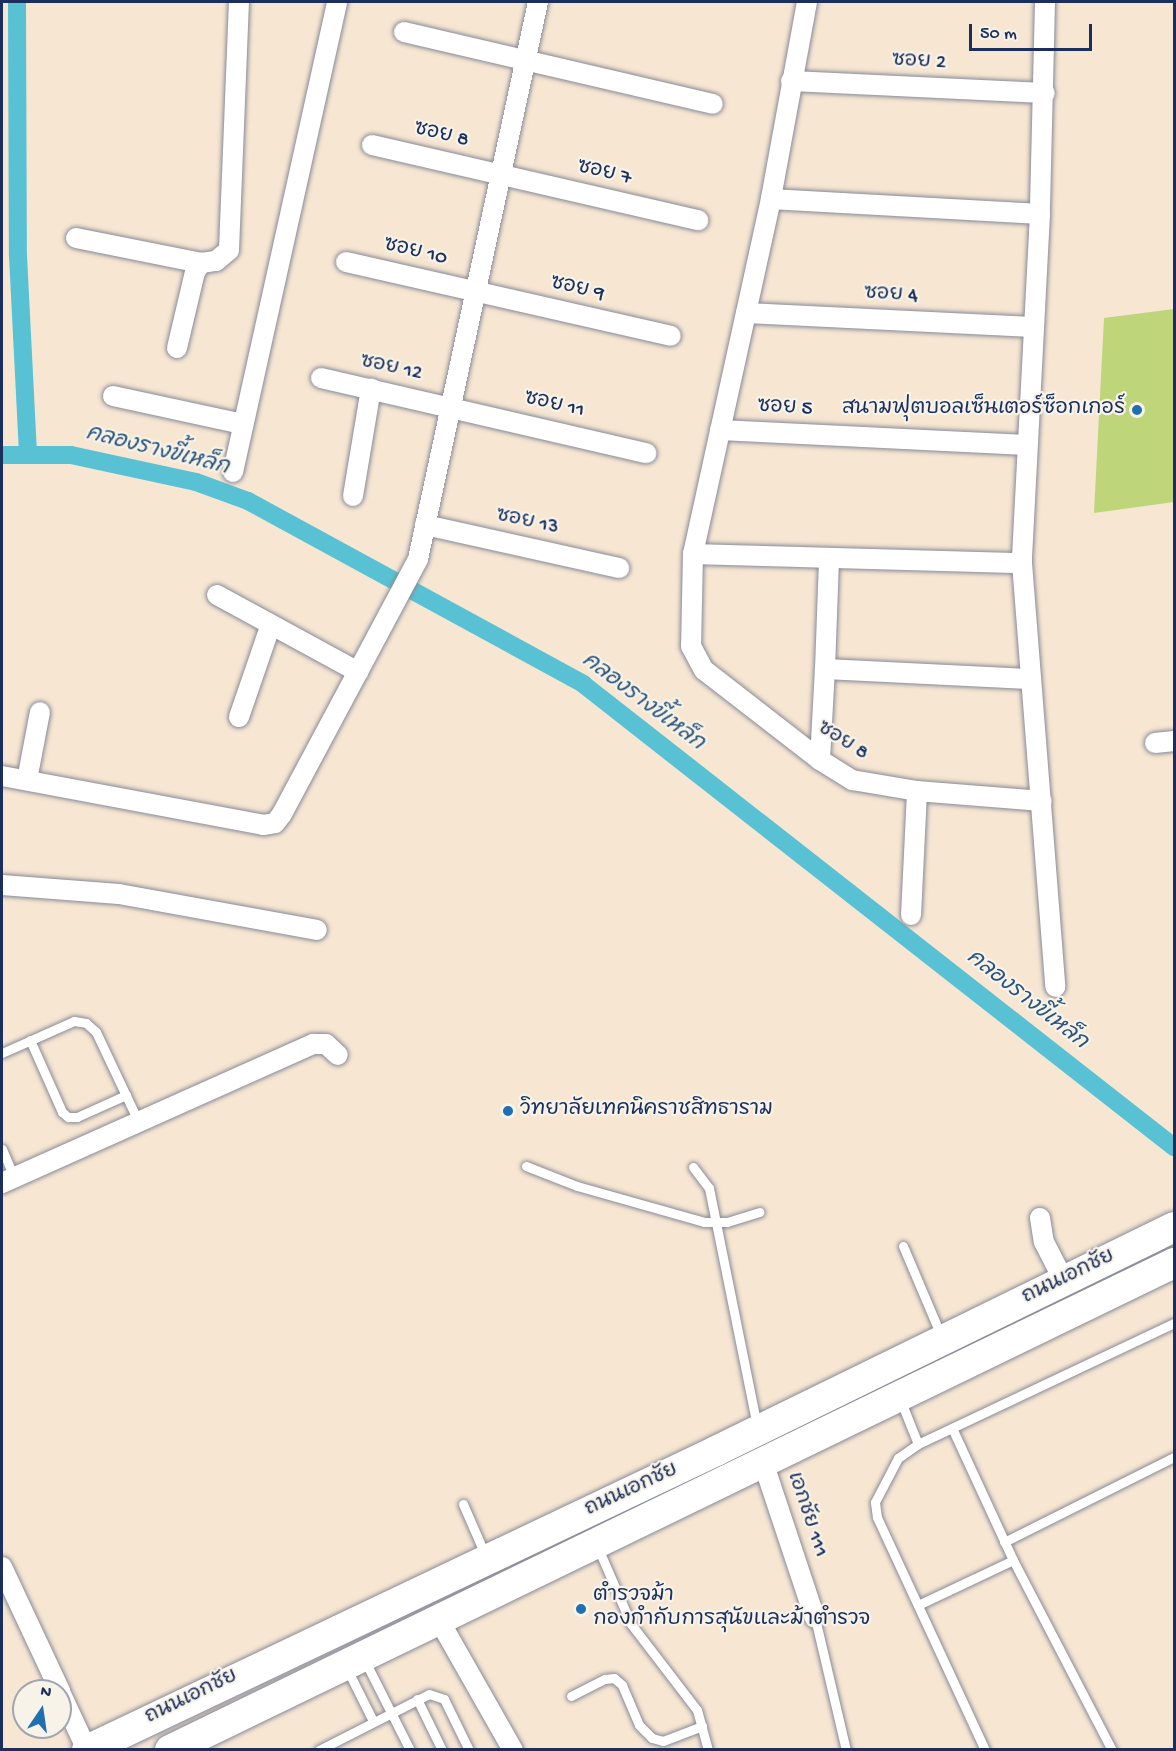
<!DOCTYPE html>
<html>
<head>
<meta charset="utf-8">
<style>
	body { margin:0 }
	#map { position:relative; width:1176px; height:1751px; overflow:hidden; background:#f6e6d2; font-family:"Gochi Hand","Playpen Sans Thai",sans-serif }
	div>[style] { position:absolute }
	.green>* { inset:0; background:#bed57a }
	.canal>* { height:18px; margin:-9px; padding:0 9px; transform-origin:9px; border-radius:9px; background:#58c2d4 }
	.roads { filter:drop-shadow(0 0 2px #888a98) drop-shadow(0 0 2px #888a98) }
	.service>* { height:9px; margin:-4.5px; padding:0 4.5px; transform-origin:4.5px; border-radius:4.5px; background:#fff }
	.minor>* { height:20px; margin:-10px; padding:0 10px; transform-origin:10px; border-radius:10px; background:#fff }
	.primary>* { height:30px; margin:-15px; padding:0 15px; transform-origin:15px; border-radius:15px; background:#fff }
	.dots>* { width:16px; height:16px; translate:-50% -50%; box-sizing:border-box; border:3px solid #f7f3e8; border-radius:50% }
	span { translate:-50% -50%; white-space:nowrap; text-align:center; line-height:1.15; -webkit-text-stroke:4.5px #f7f3e8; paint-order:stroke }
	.street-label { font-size:21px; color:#1b2f5e }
	.poi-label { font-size:21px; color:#1b2f5e }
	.right { translate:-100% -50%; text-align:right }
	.left { translate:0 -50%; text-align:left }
	.water-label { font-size:22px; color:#2a547c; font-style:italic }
	.frame { position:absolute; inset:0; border:3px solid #1b2f5e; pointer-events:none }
	.north { position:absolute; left:12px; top:1679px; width:60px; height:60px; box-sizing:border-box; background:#f7f3e8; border:2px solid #9fa5b1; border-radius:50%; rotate:13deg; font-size:16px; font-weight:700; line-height:24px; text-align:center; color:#1b2f5e }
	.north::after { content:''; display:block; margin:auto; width:21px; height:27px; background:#1f6fb2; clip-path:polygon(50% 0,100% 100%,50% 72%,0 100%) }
	.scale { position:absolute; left:969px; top:24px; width:123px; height:27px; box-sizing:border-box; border:3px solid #1b2f5e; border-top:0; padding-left:8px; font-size:18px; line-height:21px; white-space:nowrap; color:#1b2f5e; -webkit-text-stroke:4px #f7f3e8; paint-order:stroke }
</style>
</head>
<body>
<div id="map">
	<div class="green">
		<div style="clip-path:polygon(1174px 309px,1174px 502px,1094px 513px,1104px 318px)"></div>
	</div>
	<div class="canal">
		<div style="left:17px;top:2px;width:254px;rotate:89.8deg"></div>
		<div style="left:18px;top:256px;width:198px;rotate:87.1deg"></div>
		<div style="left:2px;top:455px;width:69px"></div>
		<div style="left:71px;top:455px;width:128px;rotate:12.2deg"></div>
		<div style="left:196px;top:482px;width:55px;rotate:20.1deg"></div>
		<div style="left:248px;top:501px;width:382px;rotate:28.6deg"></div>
		<div style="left:583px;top:684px;width:751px;rotate:38.08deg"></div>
	</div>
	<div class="roads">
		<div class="service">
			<div style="left:30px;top:1040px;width:79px;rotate:66deg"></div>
			<div style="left:62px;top:1112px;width:8px;rotate:40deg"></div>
			<div style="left:68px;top:1117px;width:9px"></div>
			<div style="left:77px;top:1117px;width:54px;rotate:-24.2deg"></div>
			<div style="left:2px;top:1053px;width:79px;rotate:-24deg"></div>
			<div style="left:74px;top:1021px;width:12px;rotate:9deg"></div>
			<div style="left:86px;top:1023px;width:13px;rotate:42deg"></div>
			<div style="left:96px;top:1032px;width:98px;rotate:64.7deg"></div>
			<div style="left:2px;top:1149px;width:30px;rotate:67deg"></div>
			<div style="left:526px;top:1166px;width:55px;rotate:21.4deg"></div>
			<div style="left:577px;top:1186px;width:132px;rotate:15.8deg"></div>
			<div style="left:704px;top:1222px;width:23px"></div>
			<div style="left:727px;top:1222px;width:34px;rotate:-17deg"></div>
			<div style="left:693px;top:1167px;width:26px;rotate:53deg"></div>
			<div style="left:709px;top:1188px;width:244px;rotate:78.6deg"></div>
			<div style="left:903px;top:1246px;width:100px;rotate:67deg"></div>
			<div style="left:900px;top:1399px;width:48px;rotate:68.2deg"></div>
			<div style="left:952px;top:1428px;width:145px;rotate:65.2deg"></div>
			<div style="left:1013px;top:1560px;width:214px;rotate:62.5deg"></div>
			<div style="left:463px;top:1504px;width:58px;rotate:66.5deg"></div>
			<div style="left:1004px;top:1542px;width:190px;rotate:-26.6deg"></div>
			<div style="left:598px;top:1548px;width:83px;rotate:66.5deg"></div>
			<div style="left:631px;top:1624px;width:108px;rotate:52.5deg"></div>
			<div style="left:697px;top:1710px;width:41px;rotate:74.6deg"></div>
			<div style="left:918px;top:1605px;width:105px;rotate:-25.3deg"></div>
			<div style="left:815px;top:1618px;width:136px;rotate:76.8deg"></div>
			<div style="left:365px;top:1661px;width:100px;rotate:63.2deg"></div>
			<div style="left:347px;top:1669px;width:58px;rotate:63.4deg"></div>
			<div style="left:571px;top:1696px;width:38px;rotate:-27deg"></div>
			<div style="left:605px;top:1679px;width:9px;rotate:-6deg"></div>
			<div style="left:614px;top:1678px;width:11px;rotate:41deg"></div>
			<div style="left:622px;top:1685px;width:43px;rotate:67deg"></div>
			<div style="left:639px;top:1725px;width:18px;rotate:45deg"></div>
			<div style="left:652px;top:1738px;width:11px;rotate:15deg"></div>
			<div style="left:663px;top:1741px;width:42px;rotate:-21deg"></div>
			<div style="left:417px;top:1699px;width:57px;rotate:63.9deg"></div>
			<div style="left:319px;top:1750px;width:123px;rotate:-27deg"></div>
			<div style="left:429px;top:1694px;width:16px;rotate:18deg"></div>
			<div style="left:444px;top:1699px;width:57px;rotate:63.9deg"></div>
			<div style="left:985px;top:1750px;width:257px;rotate:-114.9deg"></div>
			<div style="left:877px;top:1517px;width:15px;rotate:-98deg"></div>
			<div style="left:875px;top:1502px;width:50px;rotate:-62.4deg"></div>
			<div style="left:898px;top:1458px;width:24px;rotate:-35deg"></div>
			<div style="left:918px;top:1444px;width:283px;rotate:-25.3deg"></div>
		</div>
		<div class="minor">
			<div style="left:807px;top:2px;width:200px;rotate:100.4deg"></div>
			<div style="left:771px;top:199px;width:363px;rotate:102.4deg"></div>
			<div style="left:693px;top:554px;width:92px;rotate:91.2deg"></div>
			<div style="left:691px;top:646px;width:27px;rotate:62deg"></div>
			<div style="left:704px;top:670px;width:147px;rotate:37.8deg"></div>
			<div style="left:820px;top:760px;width:38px;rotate:32deg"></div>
			<div style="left:852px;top:780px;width:66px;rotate:9.6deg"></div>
			<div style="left:917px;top:791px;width:125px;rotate:4.6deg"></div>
			<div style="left:1045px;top:2px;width:212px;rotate:91.4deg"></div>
			<div style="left:1040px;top:214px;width:349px;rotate:93deg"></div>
			<div style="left:1022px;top:563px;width:425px;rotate:85.5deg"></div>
			<div style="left:404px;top:32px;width:317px;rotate:13.1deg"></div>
			<div style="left:791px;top:81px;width:254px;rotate:2.7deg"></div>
			<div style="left:372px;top:145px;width:335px;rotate:13deg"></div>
			<div style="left:771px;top:199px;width:269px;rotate:3.2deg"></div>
			<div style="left:76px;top:238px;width:127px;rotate:11.3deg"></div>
			<div style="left:346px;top:262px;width:333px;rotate:12.8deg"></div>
			<div style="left:746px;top:313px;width:287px;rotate:2.8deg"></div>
			<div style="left:177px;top:348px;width:78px;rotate:-76.7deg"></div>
			<div style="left:195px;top:272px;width:11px;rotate:-56deg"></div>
			<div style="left:201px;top:263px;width:15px;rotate:-8deg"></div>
			<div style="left:216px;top:261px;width:17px;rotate:-40deg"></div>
			<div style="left:229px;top:250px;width:248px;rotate:-87.7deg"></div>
			<div style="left:321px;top:378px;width:334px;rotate:13deg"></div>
			<div style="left:113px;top:396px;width:132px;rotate:12.2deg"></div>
			<div style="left:720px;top:430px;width:307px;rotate:2.8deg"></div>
			<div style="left:233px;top:472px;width:481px;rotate:-77.5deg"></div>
			<div style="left:353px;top:496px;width:109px;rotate:-80.5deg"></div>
			<div style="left:425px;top:525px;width:199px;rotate:12.5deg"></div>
			<div style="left:693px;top:554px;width:329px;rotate:1.6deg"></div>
			<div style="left:829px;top:560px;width:109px;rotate:92.1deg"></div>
			<div style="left:825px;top:669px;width:204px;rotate:2.8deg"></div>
			<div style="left:217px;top:595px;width:161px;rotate:28.6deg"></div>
			<div style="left:239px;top:717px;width:98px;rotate:-71deg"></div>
			<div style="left:1155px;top:743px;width:19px;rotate:-6deg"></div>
			<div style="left:820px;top:760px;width:91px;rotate:-86.9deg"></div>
			<div style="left:2px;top:776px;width:266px;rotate:10.6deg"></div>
			<div style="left:263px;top:825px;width:12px;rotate:-9deg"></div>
			<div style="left:275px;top:823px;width:11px;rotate:-52deg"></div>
			<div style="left:282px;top:814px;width:289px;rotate:-61.9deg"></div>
			<div style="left:418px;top:559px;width:570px;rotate:-77.84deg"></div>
			<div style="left:27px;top:780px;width:69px;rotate:-79.2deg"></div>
			<div style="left:2px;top:885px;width:117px;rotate:4.4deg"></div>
			<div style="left:119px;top:894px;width:201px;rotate:10.3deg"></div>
			<div style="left:911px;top:915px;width:124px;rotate:-87.2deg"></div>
			<div style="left:2px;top:1183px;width:341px;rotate:-24.1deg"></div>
			<div style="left:313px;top:1044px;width:13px"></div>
			<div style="left:326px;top:1044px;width:16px;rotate:43deg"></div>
			<div style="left:1040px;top:1218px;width:24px;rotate:81deg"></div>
			<div style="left:1044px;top:1242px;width:44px;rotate:62.9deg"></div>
			<div style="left:763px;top:1462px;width:164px;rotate:71.6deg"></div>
			<div style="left:2px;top:1567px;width:137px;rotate:64.9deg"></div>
			<div style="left:439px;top:1620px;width:150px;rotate:60.4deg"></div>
			<div style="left:60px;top:1692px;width:64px;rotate:65deg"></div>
		</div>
		<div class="primary">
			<div style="left:87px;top:1750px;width:696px;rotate:-25.42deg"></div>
			<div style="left:716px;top:1451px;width:510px;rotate:-26.06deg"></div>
			<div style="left:170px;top:1750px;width:1116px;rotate:-25.88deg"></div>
		</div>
	</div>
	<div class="dots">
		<div style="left:1137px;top:410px;background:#1f6fb2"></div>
		<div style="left:508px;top:1111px;background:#1f6fb2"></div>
		<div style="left:581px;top:1609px;background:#1f6fb2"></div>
	</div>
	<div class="street-label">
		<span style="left:919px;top:63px;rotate:3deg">ซอย 2</span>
		<span style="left:441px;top:136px;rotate:13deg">ซอย 8</span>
		<span style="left:604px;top:174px;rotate:13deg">ซอย 7</span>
		<span style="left:415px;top:253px;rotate:13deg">ซอย 10</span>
		<span style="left:577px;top:290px;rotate:13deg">ซอย 9</span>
		<span style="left:891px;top:296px;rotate:3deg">ซอย 4</span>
		<span style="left:391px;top:369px;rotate:12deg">ซอย 12</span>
		<span style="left:554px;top:406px;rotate:13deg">ซอย 11</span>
		<span style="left:785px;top:409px;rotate:3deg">ซอย 5</span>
		<span style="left:527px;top:523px;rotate:12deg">ซอย 13</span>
		<span style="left:842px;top:742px;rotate:32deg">ซอย 8</span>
		<span style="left:1069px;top:1278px;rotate:-26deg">ถนนเอกชัย</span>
		<span style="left:632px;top:1491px;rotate:-25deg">ถนนเอกชัย</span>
		<span style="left:806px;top:1515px;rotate:71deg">เอกชัย 111</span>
		<span style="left:192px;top:1698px;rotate:-26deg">ถนนเอกชัย</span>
	</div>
	<div class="poi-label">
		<span class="right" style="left:1125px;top:410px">สนามฟุตบอลเซ็นเตอร์ซ็อกเกอร์</span>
		<span class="left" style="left:520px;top:1111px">วิทยาลัยเทคนิคราชสิทธาราม</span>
		<span class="left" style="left:593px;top:1609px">ตำรวจม้า<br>กองกำกับการสุนัขและม้าตำรวจ</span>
	</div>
	<div class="water-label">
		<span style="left:157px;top:452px;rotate:14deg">คลองรางขี้เหล็ก</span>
		<span style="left:642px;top:703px;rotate:37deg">คลองรางขี้เหล็ก</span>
		<span style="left:1026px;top:1001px;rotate:38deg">คลองรางขี้เหล็ก</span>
	</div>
	<div class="frame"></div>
	<div class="north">N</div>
	<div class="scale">50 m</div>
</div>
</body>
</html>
